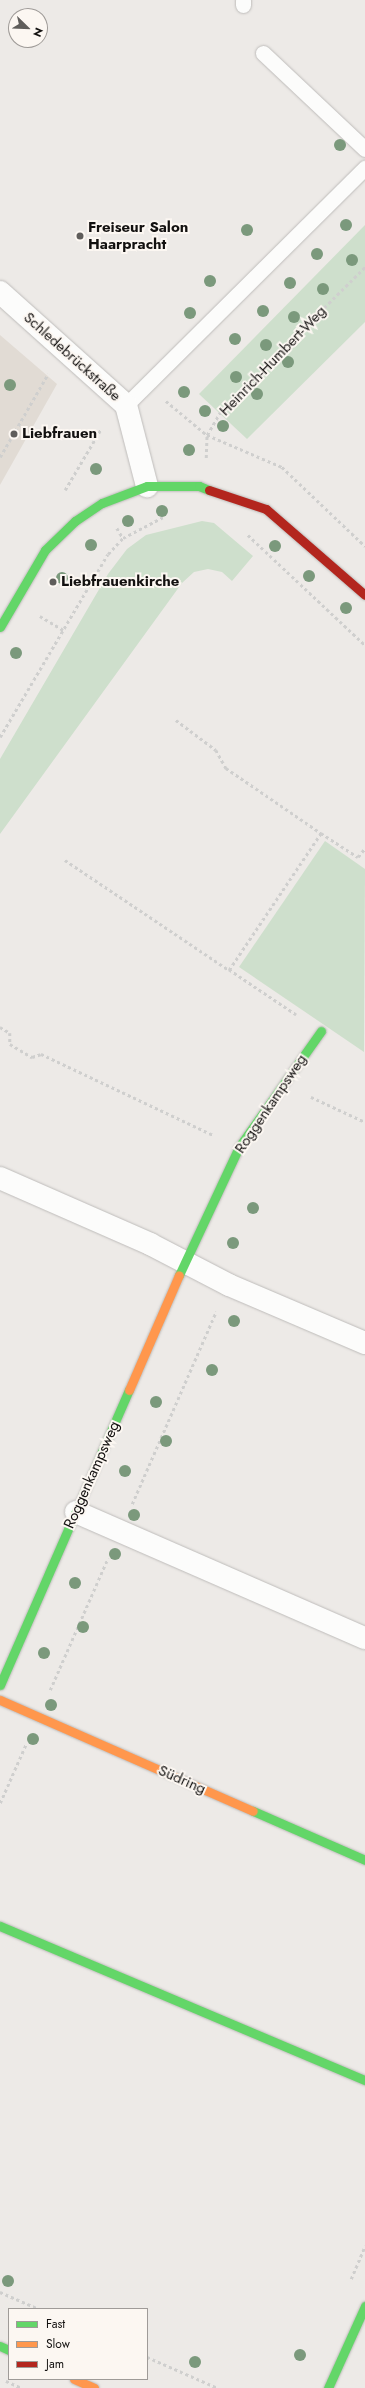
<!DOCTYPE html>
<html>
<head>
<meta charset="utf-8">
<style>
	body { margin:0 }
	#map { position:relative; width:365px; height:2388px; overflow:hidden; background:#edeae7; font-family:Jost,sans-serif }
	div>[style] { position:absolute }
	.built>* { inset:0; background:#e1dbd4 }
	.green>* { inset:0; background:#cedfcc }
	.path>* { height:2.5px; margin-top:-1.25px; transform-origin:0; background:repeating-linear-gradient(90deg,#cfcfce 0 3px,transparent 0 6px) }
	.roads { filter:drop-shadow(0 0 1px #bebcba) drop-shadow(0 0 1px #bebcba) }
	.lane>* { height:15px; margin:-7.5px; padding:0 7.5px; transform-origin:7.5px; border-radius:7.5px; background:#fcfcfb }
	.street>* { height:22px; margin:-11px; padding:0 11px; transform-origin:11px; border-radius:11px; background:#fcfcfb }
	.fast>* { height:9px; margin:-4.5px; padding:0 4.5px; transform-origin:4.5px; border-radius:4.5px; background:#63d668 }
	.slow>* { height:9px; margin:-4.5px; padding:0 4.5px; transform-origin:4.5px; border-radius:4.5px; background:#ff974d }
	.jam>* { height:9px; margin:-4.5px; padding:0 4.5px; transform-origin:4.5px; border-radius:4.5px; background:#b3261e }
	.trees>* { width:12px; height:12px; margin:-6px; border-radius:50%; background:#7b997c }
	.dots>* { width:11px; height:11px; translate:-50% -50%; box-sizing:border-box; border:2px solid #fcf7f2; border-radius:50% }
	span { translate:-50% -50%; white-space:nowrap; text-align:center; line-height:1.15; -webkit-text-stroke:4px #fcf7f2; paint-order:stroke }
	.poi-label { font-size:15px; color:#131110; font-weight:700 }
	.left { translate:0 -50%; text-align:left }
	.street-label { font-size:15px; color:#131110 }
	.legend { position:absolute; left:8px; top:2308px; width:140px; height:72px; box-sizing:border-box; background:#fcf7f2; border:1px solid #9f9b98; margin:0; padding:5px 7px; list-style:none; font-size:12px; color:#131110 }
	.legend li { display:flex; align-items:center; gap:8px; height:20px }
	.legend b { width:20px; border:1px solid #9f9b98 }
	.north { position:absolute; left:8px; top:8px; width:40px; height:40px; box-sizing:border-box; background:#fcf7f2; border:1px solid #9f9b98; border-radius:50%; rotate:113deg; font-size:11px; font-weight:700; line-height:16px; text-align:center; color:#131110 }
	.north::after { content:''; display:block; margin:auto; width:14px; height:18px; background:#5f5d5b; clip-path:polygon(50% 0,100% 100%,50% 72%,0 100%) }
</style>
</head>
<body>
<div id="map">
	<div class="built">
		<div style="clip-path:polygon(0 335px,57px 384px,0 485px)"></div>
	</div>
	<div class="green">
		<div style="clip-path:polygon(365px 225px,365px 322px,247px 439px,199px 394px)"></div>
		<div style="clip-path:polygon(202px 521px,214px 523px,253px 556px,232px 581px,222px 572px,208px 569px,194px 572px,182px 583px,0 834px,0 759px,108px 574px,127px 549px,146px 535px)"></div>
		<div style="clip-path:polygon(325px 841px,365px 869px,364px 1052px,239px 967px)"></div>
	</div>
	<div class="path">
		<div style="left:166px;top:401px;width:53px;rotate:39.7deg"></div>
		<div style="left:207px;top:435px;width:82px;rotate:23.1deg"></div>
		<div style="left:282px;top:467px;width:115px;rotate:43.6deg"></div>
		<div style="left:0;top:457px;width:96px;rotate:-60deg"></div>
		<div style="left:206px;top:458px;width:23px;rotate:-88deg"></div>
		<div style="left:207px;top:435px;width:30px;rotate:-60deg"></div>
		<div style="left:222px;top:409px;width:202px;rotate:-44.8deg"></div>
		<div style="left:65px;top:490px;width:71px;rotate:-59.5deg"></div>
		<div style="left:117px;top:528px;width:12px;rotate:59deg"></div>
		<div style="left:248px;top:535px;width:161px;rotate:43.2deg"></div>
		<div style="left:40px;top:616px;width:27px;rotate:31deg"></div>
		<div style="left:176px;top:720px;width:50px;rotate:36.9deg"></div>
		<div style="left:216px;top:750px;width:21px;rotate:61deg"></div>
		<div style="left:226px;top:768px;width:115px;rotate:34.4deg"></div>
		<div style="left:321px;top:833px;width:44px;rotate:33deg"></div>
		<div style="left:358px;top:857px;width:11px;rotate:-52deg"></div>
		<div style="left:0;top:737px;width:212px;rotate:-59.5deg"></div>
		<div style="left:108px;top:554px;width:22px;rotate:-47deg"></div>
		<div style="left:123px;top:538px;width:45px;rotate:-27.7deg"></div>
		<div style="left:65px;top:860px;width:197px;rotate:33.9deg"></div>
		<div style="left:296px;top:1015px;width:81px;rotate:-146.1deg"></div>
		<div style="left:229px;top:970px;width:165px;rotate:-56.1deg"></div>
		<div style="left:0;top:1027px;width:12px;rotate:31deg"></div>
		<div style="left:10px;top:1033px;width:11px;rotate:90deg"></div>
		<div style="left:10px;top:1044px;width:26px;rotate:31deg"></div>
		<div style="left:32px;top:1057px;width:9px;rotate:-18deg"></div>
		<div style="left:41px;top:1054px;width:190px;rotate:25.2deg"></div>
		<div style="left:311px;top:1097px;width:60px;rotate:24.8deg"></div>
		<div style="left:132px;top:1504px;width:210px;rotate:-66.4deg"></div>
		<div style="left:50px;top:1690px;width:144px;rotate:-66.3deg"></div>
		<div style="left:0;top:1803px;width:64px;rotate:-66.2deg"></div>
		<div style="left:351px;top:2279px;width:36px;rotate:-67deg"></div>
		<div style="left:0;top:2292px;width:43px;rotate:23.6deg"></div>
		<div style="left:147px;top:2357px;width:77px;rotate:23.6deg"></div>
		<div style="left:6px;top:2381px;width:17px;rotate:24deg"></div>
	</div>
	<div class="roads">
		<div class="lane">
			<div style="left:243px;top:5px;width:5px;rotate:-90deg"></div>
			<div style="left:263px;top:53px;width:140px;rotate:43.3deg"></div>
			<div style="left:126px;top:405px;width:337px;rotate:-44.8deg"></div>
		</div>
		<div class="street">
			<div style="left:0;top:292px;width:169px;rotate:41.9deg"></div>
			<div style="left:126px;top:405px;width:84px;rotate:75.5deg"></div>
			<div style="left:0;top:1178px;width:164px;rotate:23.7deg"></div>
			<div style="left:150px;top:1244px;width:89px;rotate:27.4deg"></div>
			<div style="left:229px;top:1285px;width:148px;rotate:23.1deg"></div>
			<div style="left:76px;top:1512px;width:315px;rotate:23.6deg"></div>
		</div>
		<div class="fast">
			<div style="left:0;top:627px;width:89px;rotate:-59.7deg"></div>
			<div style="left:45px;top:550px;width:42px;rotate:-44deg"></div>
			<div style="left:75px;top:521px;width:32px;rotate:-34deg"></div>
			<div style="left:102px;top:503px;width:48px;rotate:-20.7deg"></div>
			<div style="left:147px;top:486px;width:52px"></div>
			<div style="left:199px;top:486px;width:11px;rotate:22deg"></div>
			<div style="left:179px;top:1275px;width:141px;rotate:-64.9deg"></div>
			<div style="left:239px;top:1147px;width:142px;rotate:-54.7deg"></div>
			<div style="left:0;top:1685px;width:322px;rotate:-66.4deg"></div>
			<div style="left:253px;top:1811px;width:122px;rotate:23.6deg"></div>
			<div style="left:0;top:1926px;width:396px;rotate:22.9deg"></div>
			<div style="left:0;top:2346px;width:10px;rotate:24deg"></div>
			<div style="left:328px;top:2388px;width:90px;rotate:-65.7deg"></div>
		</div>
		<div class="slow">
			<div style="left:129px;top:1390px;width:125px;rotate:-66.5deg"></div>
			<div style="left:0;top:1700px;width:276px;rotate:23.7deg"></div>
			<div style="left:74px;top:2379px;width:22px;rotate:24deg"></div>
		</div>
		<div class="jam">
			<div style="left:209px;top:490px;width:60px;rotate:18.4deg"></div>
			<div style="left:266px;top:509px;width:131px;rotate:41deg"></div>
		</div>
	</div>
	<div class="trees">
		<div style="left:340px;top:145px"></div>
		<div style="left:346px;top:225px"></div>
		<div style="left:247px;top:230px"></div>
		<div style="left:317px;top:254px"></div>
		<div style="left:352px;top:260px"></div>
		<div style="left:210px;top:281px"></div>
		<div style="left:290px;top:283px"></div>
		<div style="left:323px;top:289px"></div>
		<div style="left:263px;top:311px"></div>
		<div style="left:190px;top:313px"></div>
		<div style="left:294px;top:317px"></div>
		<div style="left:235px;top:339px"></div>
		<div style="left:266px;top:345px"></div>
		<div style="left:288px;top:362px"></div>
		<div style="left:236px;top:377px"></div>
		<div style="left:10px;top:385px"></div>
		<div style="left:184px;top:392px"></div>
		<div style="left:257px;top:394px"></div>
		<div style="left:205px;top:411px"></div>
		<div style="left:223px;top:426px"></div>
		<div style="left:189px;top:450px"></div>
		<div style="left:96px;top:469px"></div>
		<div style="left:162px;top:511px"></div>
		<div style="left:128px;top:521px"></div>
		<div style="left:91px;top:545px"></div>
		<div style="left:275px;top:546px"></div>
		<div style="left:309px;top:576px"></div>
		<div style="left:62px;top:578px"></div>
		<div style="left:346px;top:608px"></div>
		<div style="left:16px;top:653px"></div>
		<div style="left:253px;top:1208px"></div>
		<div style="left:233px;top:1243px"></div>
		<div style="left:234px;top:1321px"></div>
		<div style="left:212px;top:1370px"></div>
		<div style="left:156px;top:1402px"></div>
		<div style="left:166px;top:1441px"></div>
		<div style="left:125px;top:1471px"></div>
		<div style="left:134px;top:1515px"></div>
		<div style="left:115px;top:1554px"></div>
		<div style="left:75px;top:1583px"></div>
		<div style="left:83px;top:1627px"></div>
		<div style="left:44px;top:1653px"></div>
		<div style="left:51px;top:1705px"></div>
		<div style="left:33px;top:1739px"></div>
		<div style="left:8px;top:2281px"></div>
		<div style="left:300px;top:2355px"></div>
		<div style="left:195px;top:2362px"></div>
	</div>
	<div class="dots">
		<div style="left:80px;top:236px;background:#5f5d5b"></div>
		<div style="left:14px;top:434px;background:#5f5d5b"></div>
		<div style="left:53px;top:582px;background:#5f5d5b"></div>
	</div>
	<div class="poi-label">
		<span class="left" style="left:88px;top:236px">Freiseur Salon<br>Haarpracht</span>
		<span class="left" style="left:22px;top:434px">Liebfrauen</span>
		<span class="left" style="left:61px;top:582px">Liebfrauenkirche</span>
	</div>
	<div class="street-label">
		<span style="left:72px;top:357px;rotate:42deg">Schledebrückstraße</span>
		<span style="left:273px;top:361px;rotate:-46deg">Heinrich-Humbert-Weg</span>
		<span style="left:271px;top:1104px;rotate:-56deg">Roggenkampsweg</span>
		<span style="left:92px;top:1475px;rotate:-66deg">Roggenkampsweg</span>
		<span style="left:182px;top:1780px;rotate:24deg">Südring</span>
	</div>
	<ul class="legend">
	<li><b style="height:5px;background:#63d668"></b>Fast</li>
	<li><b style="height:5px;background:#ff974d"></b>Slow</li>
	<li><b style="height:5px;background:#b3261e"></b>Jam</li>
	</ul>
	<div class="north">N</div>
</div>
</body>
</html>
